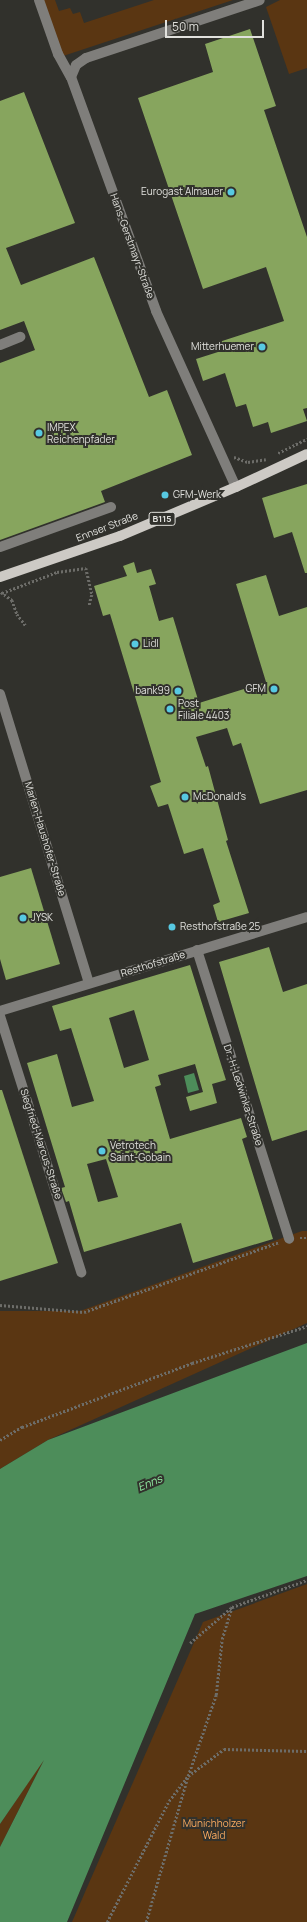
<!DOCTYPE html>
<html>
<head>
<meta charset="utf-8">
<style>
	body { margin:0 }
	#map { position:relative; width:307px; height:1922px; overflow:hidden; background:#31312c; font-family:Manrope,sans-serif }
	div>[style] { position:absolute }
	.green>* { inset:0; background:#5a3612 }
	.water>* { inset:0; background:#4d8d5a }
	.building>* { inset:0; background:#87a55e }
	.path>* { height:2.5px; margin-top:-1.25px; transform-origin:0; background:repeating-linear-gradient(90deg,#6d6d69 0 2px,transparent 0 4px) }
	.minor>* { height:10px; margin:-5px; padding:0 5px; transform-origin:5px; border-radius:5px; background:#7f7e7b }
	.major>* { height:10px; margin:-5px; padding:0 5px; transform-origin:5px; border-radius:5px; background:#cdcac5 }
	.dots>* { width:11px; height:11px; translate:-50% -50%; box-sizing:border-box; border:2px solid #31312c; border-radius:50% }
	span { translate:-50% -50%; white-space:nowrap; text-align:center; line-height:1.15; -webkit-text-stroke:4px #31312c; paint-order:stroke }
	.shield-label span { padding:1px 3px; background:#31312c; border:1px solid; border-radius:3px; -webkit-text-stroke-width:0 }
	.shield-label { font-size:9px; color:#e1e1dd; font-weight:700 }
	.poi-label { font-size:10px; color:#e1e1dd }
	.right { translate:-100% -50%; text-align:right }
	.left { translate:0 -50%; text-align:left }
	.street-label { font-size:10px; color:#e1e1dd }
	.park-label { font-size:10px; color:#fdac60 }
	.water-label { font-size:11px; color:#8fe9a0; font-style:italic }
	.scale { position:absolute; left:165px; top:20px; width:99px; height:18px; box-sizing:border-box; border:2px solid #e1e1dd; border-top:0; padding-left:5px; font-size:12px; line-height:14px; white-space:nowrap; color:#e1e1dd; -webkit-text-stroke:3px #31312c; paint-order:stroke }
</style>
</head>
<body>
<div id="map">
	<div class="green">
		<div style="clip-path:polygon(41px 0,55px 0,59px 11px,70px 8px,73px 14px,80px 12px,84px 23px,154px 0,233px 0,63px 56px)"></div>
		<div style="clip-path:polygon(280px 0,307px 0,307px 68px,289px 74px,266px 7px)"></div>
		<div style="clip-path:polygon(302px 1231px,307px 1231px,307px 1323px,48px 1440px,0 1469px,0 1311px,80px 1311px)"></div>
		<div style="clip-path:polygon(307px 1584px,307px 1922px,72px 1922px,203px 1622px)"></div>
		<div style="clip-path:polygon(46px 1756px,0 1847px,0 1824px)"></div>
	</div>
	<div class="water">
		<div style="clip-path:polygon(194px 1073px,199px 1090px,188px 1093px,184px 1076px)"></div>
		<div style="clip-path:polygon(307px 1343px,307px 1576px,195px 1614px,67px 1922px,0 1922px,0 1847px,44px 1760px,0 1824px,0 1469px,48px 1440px)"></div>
	</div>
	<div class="building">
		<div style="clip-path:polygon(250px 29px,276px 106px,264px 110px,307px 237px,307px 408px,303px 409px,307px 421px,271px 433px,268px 422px,253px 427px,246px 404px,236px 407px,225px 373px,203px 381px,196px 359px,218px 352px,216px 343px,284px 321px,266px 267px,203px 289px,138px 98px,213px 72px,205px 44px)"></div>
		<div style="clip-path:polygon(24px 92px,75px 223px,6px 248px,21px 285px,94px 257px,149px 397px,167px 390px,192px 455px,101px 491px,105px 502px,0 540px,0 363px,35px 350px,24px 321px,0 330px,0 101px)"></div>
		<div style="clip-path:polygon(307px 484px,307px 573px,305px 573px,292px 532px,274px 538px,262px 498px)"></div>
		<div style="clip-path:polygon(134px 562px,137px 573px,151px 569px,156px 584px,149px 586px,159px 621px,173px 617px,199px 703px,266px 682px,236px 584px,266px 575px,279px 616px,307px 607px,307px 790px,260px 804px,241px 743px,233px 746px,227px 728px,196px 737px,206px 767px,208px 766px,228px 840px,226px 841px,249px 913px,218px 922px,213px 905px,220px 902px,203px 848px,184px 854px,168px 804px,158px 807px,150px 786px,161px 782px,110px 614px,103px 616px,94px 586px,127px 576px,123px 566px)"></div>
		<div style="clip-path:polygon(31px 868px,60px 964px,6px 980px,0 959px,0 877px)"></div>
		<div style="clip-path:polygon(269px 947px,283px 992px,307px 984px,307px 1130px,272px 1141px,219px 962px)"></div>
		<div style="clip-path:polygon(evenodd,190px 965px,226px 1080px,212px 1084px,217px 1103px,190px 1111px,186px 1097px,203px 1092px,195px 1064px,158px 1075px,161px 1085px,155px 1087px,170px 1139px,241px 1118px,247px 1137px,242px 1139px,273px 1239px,193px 1263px,181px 1223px,84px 1252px,69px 1201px,66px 1202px,61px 1188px,65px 1187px,27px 1063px,57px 1054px,72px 1107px,94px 1101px,71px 1028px,60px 1031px,52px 1006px,190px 965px,134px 1010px,149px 1060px,124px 1068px,109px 1018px,134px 1010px,190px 965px,106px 1159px,118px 1197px,98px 1202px,87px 1164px,106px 1159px)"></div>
		<div style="clip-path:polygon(0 1090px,2px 1090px,58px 1263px,0 1281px)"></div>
	</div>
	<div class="path">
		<div style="left:278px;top:453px;width:32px;rotate:-26deg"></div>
		<div style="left:234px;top:457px;width:15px;rotate:20deg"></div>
		<div style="left:248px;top:462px;width:18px;rotate:-9deg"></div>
		<div style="left:1px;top:592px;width:14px;rotate:36deg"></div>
		<div style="left:12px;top:600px;width:15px;rotate:70deg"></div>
		<div style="left:17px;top:614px;width:15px;rotate:53deg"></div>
		<div style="left:2px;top:593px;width:59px;rotate:-20.9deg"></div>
		<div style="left:57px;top:572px;width:29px;rotate:-8deg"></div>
		<div style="left:86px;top:568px;width:28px;rotate:77deg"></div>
		<div style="left:92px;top:595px;width:11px;rotate:105deg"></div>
		<div style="left:300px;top:1238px;width:7px"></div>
		<div style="left:0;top:1305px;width:84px;rotate:4.8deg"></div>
		<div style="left:84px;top:1312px;width:207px;rotate:-19.7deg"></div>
		<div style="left:0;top:1440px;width:26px;rotate:-31deg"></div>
		<div style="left:22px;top:1427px;width:182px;rotate:-20.6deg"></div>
		<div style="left:192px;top:1363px;width:121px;rotate:-17.8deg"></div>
		<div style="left:190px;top:1643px;width:55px;rotate:-40.6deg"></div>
		<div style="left:232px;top:1607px;width:80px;rotate:-19.8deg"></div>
		<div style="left:107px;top:1922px;width:136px;rotate:-62.9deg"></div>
		<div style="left:169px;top:1801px;width:31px;rotate:-53deg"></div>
		<div style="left:188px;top:1776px;width:45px;rotate:-36.9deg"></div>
		<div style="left:224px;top:1749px;width:83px;rotate:1.4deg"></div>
		<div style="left:146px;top:1922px;width:152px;rotate:-74deg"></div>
		<div style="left:188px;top:1776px;width:86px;rotate:-70.9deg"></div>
		<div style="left:216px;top:1695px;width:56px;rotate:-83.9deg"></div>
		<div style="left:222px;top:1639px;width:34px;rotate:-73deg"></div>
	</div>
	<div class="minor">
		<div style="left:39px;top:0;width:57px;rotate:70.6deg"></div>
		<div style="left:58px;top:54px;width:26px;rotate:61deg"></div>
		<div style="left:71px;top:77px;width:249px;rotate:70deg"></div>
		<div style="left:156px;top:311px;width:193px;rotate:65.6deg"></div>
		<div style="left:71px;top:77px;width:13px;rotate:-67deg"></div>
		<div style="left:76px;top:65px;width:12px;rotate:-35deg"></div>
		<div style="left:86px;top:58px;width:183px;rotate:-18.4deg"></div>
		<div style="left:0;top:345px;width:22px;rotate:-22deg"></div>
		<div style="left:0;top:547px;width:118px;rotate:-19.8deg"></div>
		<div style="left:0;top:694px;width:302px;rotate:72.9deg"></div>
		<div style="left:197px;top:950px;width:303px;rotate:72.3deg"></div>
		<div style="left:0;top:1011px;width:321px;rotate:-17deg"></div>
		<div style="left:0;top:1016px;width:269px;rotate:72.4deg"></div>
	</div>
	<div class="major">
		<div style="left:0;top:577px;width:127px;rotate:-18.9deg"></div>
		<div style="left:120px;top:536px;width:126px;rotate:-22.9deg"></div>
		<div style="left:236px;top:487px;width:78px;rotate:-24.9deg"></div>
	</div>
	<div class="dots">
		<div style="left:231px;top:192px;background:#57c9e2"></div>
		<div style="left:262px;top:347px;background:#57c9e2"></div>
		<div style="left:39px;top:433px;background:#57c9e2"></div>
		<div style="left:165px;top:495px;background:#57c9e2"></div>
		<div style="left:135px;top:644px;background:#57c9e2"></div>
		<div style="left:274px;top:689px;background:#57c9e2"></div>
		<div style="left:178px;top:691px;background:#57c9e2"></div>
		<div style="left:170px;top:709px;background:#57c9e2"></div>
		<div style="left:185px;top:797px;background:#57c9e2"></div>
		<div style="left:23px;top:918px;background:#57c9e2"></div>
		<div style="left:172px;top:927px;background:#57c9e2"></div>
		<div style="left:102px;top:1151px;background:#57c9e2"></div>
	</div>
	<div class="shield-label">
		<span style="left:162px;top:519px">B115</span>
	</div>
	<div class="poi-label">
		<span class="right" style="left:223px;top:192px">Eurogast Almauer</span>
		<span class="right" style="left:254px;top:347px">Mitterhuemer</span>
		<span class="left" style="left:47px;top:433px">IMPEX<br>Reichenpfader</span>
		<span class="left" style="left:173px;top:495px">GFM-Werk</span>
		<span class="left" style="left:143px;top:644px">Lidl</span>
		<span class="right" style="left:266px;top:689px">GFM</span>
		<span class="right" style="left:170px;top:691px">bank99</span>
		<span class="left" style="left:178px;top:709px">Post<br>Filiale 4403</span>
		<span class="left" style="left:193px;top:797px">McDonald's</span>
		<span class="left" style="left:31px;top:918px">JYSK</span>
		<span class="left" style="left:180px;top:927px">Resthofstraße 25</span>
		<span class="left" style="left:110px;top:1151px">Vetrotech<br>Saint-Gobain</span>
	</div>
	<div class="street-label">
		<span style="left:132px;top:246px;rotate:70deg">Hans-Gerstmayr-Straße</span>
		<span style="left:107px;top:527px;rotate:-21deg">Ennser Straße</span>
		<span style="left:45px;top:839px;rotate:73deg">Marlen-Haushofer-Straße</span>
		<span style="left:153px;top:964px;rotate:-17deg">Resthofstraße</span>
		<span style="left:243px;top:1095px;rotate:72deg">Dr.-H-Ledwinka-Straße</span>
		<span style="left:41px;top:1144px;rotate:72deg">Siegfried-Marcus-Straße</span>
	</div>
	<div class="park-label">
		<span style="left:214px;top:1829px">Münichholzer<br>Wald</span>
	</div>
	<div class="water-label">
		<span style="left:150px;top:1483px;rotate:-23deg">Enns</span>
	</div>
	<div class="scale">50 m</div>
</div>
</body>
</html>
